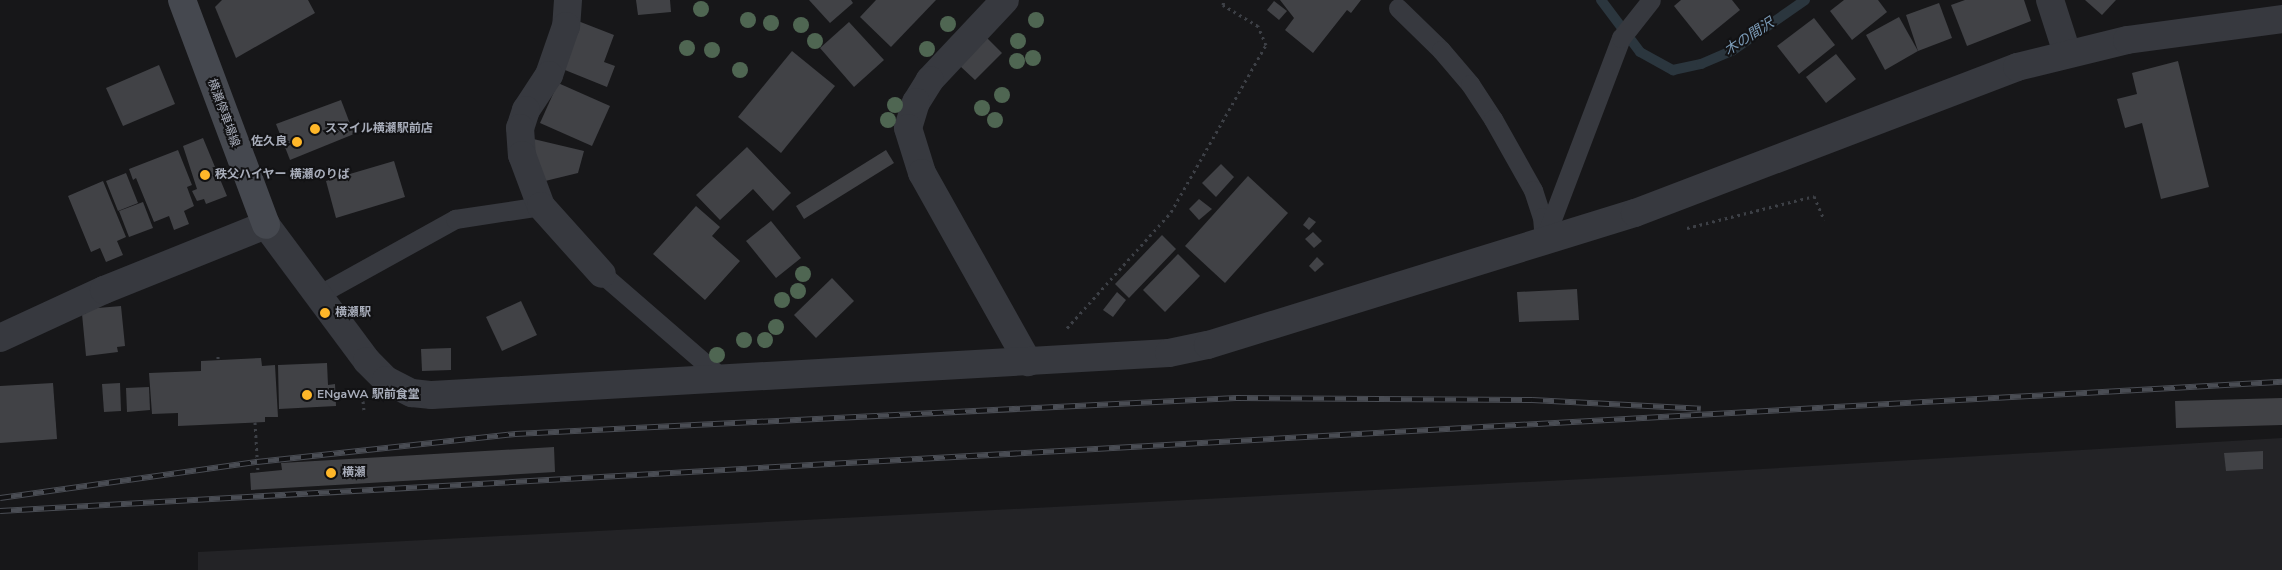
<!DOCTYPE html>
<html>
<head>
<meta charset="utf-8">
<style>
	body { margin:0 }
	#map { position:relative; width:2282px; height:570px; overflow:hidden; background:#171719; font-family:"Nunito Sans","Noto Sans JP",sans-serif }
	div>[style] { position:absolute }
	.built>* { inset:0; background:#232326 }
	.stream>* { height:10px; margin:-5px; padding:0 5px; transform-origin:5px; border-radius:5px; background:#2b363e }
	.building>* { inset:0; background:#414246 }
	.path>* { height:3px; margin-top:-1.5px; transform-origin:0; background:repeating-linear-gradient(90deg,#3d4046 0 2.5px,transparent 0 6.5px) }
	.service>* { height:19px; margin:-9.5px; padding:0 9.5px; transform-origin:9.5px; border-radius:9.5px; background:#37393f }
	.minor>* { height:28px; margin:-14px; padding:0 14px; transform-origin:14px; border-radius:14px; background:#37393f }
	.tertiary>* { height:28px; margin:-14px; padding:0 14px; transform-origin:14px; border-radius:14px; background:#37393f }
	.secondary>* { height:28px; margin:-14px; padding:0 14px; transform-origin:14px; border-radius:14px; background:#45484f }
	.rail>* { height:5.5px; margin-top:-2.75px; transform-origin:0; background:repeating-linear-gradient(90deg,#121214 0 11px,#4a4d54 0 22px); box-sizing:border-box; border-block:1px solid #4a4d54 }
	.trees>* { width:16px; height:16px; margin:-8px; border-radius:50%; background:#4f6652 }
	.dots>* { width:14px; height:14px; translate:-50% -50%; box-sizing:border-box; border:2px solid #121214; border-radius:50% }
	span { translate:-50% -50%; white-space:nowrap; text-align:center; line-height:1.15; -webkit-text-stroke:4px #121214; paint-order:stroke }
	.street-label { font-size:12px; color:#a8adba }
	.poi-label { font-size:12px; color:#a8adba; font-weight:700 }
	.left { translate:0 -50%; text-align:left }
	.right { translate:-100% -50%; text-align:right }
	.water-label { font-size:14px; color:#7c9cb8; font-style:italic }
</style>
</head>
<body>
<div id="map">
	<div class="built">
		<div style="clip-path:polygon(2282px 438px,2282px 570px,198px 570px,198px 552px,1661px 475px)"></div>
	</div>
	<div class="stream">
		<div style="left:1601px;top:0;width:65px;rotate:53.1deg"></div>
		<div style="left:1640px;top:52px;width:38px;rotate:29deg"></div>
		<div style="left:1673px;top:70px;width:29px;rotate:-12deg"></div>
		<div style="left:1701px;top:64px;width:34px;rotate:-23deg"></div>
		<div style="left:1732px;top:51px;width:89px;rotate:-34.9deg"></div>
	</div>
	<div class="building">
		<div style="clip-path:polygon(222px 0,308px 0,315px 13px,236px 58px,215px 7px)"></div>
		<div style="clip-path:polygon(636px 0,670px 0,671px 12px,638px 15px)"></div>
		<div style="clip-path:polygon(809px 0,851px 0,853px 3px,830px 23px)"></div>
		<div style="clip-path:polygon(876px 0,936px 0,891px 47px,860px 17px)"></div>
		<div style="clip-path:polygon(1280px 0,1361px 0,1351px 13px,1347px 10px,1313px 53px,1285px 30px,1294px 18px)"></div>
		<div style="clip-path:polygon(1681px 0,1732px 0,1740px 10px,1702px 41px,1674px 6px)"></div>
		<div style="clip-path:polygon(1844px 0,1878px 0,1887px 12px,1852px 40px,1830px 11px)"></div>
		<div style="clip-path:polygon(1965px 0,2024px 0,2031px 21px,1967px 46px,1951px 5px)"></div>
		<div style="clip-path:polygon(2085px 0,2116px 0,2102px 15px)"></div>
		<div style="clip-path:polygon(1274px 1px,1287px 11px,1279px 20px,1267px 10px)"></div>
		<div style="clip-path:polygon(1939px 3px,1952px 38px,1918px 51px,1906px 15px)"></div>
		<div style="clip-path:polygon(1899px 17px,1918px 51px,1885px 70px,1866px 35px)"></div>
		<div style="clip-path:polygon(1814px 18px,1835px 45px,1799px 74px,1777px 46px)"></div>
		<div style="clip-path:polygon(578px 21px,614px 35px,604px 62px,615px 66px,607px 87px,560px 68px)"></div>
		<div style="clip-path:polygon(849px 22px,884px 60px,854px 87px,820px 48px)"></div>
		<div style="clip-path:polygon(987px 38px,1002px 53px,975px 80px,960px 66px)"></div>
		<div style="clip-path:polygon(792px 51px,835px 86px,781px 153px,738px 117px)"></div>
		<div style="clip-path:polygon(1836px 54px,1856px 79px,1826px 103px,1806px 77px)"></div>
		<div style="clip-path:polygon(2178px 61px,2209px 187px,2161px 199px,2142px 123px,2125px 128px,2117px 99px,2137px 94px,2132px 73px)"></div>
		<div style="clip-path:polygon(159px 65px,175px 104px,123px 126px,106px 88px)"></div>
		<div style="clip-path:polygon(558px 83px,610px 106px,592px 146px,540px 123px)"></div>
		<div style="clip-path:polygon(341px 100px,354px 134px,290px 160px,276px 124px)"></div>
		<div style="clip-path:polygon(525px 137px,584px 151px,578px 173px,537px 183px)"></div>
		<div style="clip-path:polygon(203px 138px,227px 196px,206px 204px,204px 199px,197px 201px,192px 191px,197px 189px,183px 146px)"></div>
		<div style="clip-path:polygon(747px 147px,791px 193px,773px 211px,753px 189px,720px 220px,696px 195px)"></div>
		<div style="clip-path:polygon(178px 150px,192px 185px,187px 187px,194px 206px,184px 211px,189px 224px,174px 230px,169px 216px,154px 222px,136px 178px,133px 180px,129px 169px)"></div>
		<div style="clip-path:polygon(886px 150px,894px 163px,804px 219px,796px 206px)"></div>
		<div style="clip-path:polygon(394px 161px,405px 197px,336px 218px,326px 181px)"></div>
		<div style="clip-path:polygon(1221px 164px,1234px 177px,1216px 197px,1202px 183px)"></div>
		<div style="clip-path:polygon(126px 173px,138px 203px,118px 211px,106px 181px)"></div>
		<div style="clip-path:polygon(1248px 176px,1288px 213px,1225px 283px,1185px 246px)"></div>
		<div style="clip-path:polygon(103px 181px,126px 237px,117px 241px,123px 255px,106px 262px,100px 248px,91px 252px,68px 196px)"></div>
		<div style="clip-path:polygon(1199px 199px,1212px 209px,1199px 220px,1189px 209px)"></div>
		<div style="clip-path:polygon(143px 202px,153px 228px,129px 237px,119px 211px)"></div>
		<div style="clip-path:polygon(696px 206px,720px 227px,712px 236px,740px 261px,705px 300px,653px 254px)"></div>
		<div style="clip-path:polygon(1309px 217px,1316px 222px,1309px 230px,1303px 225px)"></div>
		<div style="clip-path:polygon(771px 221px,801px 258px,776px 278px,746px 241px)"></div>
		<div style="clip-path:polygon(1313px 232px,1322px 241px,1314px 248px,1305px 239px)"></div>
		<div style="clip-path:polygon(1162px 235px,1176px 249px,1129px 298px,1115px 284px)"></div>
		<div style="clip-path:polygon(1178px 254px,1200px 276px,1165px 312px,1143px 290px)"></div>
		<div style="clip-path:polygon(1317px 257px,1324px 264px,1315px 272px,1309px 266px)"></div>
		<div style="clip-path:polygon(832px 278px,854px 301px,816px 338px,794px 315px)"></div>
		<div style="clip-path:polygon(1577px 289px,1579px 320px,1519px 322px,1517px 292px)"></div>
		<div style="clip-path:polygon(1117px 292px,1126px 300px,1113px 317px,1103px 310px)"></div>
		<div style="clip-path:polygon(521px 301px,537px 335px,502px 351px,486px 317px)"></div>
		<div style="clip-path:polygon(121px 306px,125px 346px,117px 347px,118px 352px,86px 356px,82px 314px,86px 314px,86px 309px)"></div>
		<div style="clip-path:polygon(451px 348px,451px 370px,422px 371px,421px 349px)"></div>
		<div style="clip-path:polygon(261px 358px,262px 366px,275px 365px,278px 417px,265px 417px,265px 422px,178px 426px,178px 413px,152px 414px,149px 373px,201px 371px,201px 361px)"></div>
		<div style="clip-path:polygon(327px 363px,328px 385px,335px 384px,336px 406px,279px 409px,278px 365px)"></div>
		<div style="clip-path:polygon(53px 383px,57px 439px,0 443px,0 386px)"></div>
		<div style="clip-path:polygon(120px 383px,121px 411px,104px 412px,102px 384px)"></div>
		<div style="clip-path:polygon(149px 387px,150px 410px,127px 412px,126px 388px)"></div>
		<div style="clip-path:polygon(2282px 398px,2282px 425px,2176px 428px,2175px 401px)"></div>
		<div style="clip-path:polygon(554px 447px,555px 472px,251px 490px,250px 473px,282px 470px,281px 463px)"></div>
		<div style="clip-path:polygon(2263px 451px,2263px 469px,2226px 471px,2224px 453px)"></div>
	</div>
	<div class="path">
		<div style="left:1687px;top:228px;width:131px;rotate:-14.1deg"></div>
		<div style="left:1814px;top:196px;width:26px;rotate:67deg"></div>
		<div style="left:1067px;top:328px;width:156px;rotate:-48.1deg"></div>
		<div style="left:1171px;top:212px;width:192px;rotate:-60.4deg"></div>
		<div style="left:1266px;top:45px;width:21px;rotate:-113deg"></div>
		<div style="left:1258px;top:26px;width:41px;rotate:-149deg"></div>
		<div style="left:1223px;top:5px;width:5px;rotate:-79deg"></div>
		<div style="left:218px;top:356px;width:4px;rotate:90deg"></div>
		<div style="left:363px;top:401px;width:9px;rotate:84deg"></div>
		<div style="left:255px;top:422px;width:50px;rotate:86.6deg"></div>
	</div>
	<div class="service">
		<div style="left:1398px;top:8px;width:60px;rotate:44.3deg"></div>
		<div style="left:1441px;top:50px;width:45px;rotate:49.5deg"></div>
		<div style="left:1470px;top:84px;width:42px;rotate:56.7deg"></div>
		<div style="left:1493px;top:119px;width:81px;rotate:60.6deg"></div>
		<div style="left:1533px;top:190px;width:28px;rotate:72deg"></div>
		<div style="left:1542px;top:217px;width:24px;rotate:85deg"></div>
		<div style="left:1546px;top:235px;width:211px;rotate:-69.2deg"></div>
		<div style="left:1621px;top:38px;width:48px;rotate:-51.7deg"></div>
		<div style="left:602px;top:274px;width:159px;rotate:40.9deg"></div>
		<div style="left:318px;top:295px;width:157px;rotate:-29deg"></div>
		<div style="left:455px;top:219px;width:87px;rotate:-8.6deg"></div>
	</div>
	<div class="minor">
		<div style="left:568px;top:0;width:26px;rotate:94deg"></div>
		<div style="left:566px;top:26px;width:52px;rotate:109.1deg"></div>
		<div style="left:549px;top:75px;width:42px;rotate:123.3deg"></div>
		<div style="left:526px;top:110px;width:19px;rotate:108deg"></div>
		<div style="left:520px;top:128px;width:27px;rotate:86deg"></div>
		<div style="left:522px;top:155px;width:54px;rotate:69.6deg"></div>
		<div style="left:541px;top:206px;width:91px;rotate:48.1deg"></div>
		<div style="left:1005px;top:0;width:110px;rotate:133.2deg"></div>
		<div style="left:930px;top:80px;width:26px;rotate:122deg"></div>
		<div style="left:916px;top:102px;width:27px;rotate:107deg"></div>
		<div style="left:908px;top:128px;width:47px;rotate:72.7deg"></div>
		<div style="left:922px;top:173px;width:217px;rotate:60.7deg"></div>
		<div style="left:2050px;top:0;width:56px;rotate:72.2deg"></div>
		<div style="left:0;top:338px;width:115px;rotate:-24.8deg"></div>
		<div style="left:104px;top:290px;width:175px;rotate:-21.9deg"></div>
	</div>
	<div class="tertiary">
		<div style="left:266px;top:225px;width:169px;rotate:53.4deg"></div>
		<div style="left:367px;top:361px;width:27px;rotate:45deg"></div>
		<div style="left:386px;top:380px;width:29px;rotate:27deg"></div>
		<div style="left:412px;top:393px;width:20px;rotate:6deg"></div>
		<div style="left:432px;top:395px;width:738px;rotate:-3.26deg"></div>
		<div style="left:1169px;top:353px;width:40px;rotate:-12deg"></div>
		<div style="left:1208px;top:345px;width:447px;rotate:-17.2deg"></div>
		<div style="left:1635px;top:213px;width:409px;rotate:-20.9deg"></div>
		<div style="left:2017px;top:67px;width:113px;rotate:-13.8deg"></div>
		<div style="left:2127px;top:40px;width:156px;rotate:-7.7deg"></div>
	</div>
	<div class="secondary">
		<div style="left:182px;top:0;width:240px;rotate:69.5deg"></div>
	</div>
	<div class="rail">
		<div style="left:0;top:498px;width:260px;rotate:-8deg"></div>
		<div style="left:257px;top:462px;width:260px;rotate:-6.2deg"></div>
		<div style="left:515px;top:434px;width:722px;rotate:-2.86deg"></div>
		<div style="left:1236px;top:398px;width:296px;rotate:0.4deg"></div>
		<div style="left:1532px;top:400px;width:169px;rotate:3deg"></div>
		<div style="left:0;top:511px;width:2286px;rotate:-3.24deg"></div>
	</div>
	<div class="trees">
		<div style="left:701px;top:9px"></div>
		<div style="left:748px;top:20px"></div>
		<div style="left:1036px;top:20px"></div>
		<div style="left:771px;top:23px"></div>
		<div style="left:948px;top:24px"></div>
		<div style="left:801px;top:25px"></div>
		<div style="left:815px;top:41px"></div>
		<div style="left:1018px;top:41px"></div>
		<div style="left:687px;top:48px"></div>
		<div style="left:927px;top:49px"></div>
		<div style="left:712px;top:50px"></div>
		<div style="left:1033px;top:58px"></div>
		<div style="left:1017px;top:61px"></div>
		<div style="left:740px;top:70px"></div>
		<div style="left:1002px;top:95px"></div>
		<div style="left:895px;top:105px"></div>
		<div style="left:982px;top:108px"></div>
		<div style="left:888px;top:120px"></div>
		<div style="left:995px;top:120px"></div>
		<div style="left:803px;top:274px"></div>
		<div style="left:798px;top:291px"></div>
		<div style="left:782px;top:300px"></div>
		<div style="left:776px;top:327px"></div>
		<div style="left:744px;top:340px"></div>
		<div style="left:765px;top:340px"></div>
		<div style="left:717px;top:355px"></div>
	</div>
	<div class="dots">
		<div style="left:315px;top:129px;background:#ffb729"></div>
		<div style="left:297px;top:142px;background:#ffb729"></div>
		<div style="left:205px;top:175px;background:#ffb729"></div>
		<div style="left:325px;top:313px;background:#ffb729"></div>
		<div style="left:307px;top:395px;background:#ffb729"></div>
		<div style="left:331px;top:473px;background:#ffb729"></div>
	</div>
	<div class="street-label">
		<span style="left:223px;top:113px;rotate:70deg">横瀬停車場線</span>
	</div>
	<div class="poi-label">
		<span class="left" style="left:325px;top:129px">スマイル横瀬駅前店</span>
		<span class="right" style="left:287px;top:142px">佐久良</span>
		<span class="left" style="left:215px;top:175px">秩父ハイヤー 横瀬のりば</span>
		<span class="left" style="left:335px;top:313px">横瀬駅</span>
		<span class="left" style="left:317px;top:395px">ENgaWA 駅前食堂</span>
		<span class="left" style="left:342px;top:473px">横瀬</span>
	</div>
	<div class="water-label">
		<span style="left:1749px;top:37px;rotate:-33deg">木の間沢</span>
	</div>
</div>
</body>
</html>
